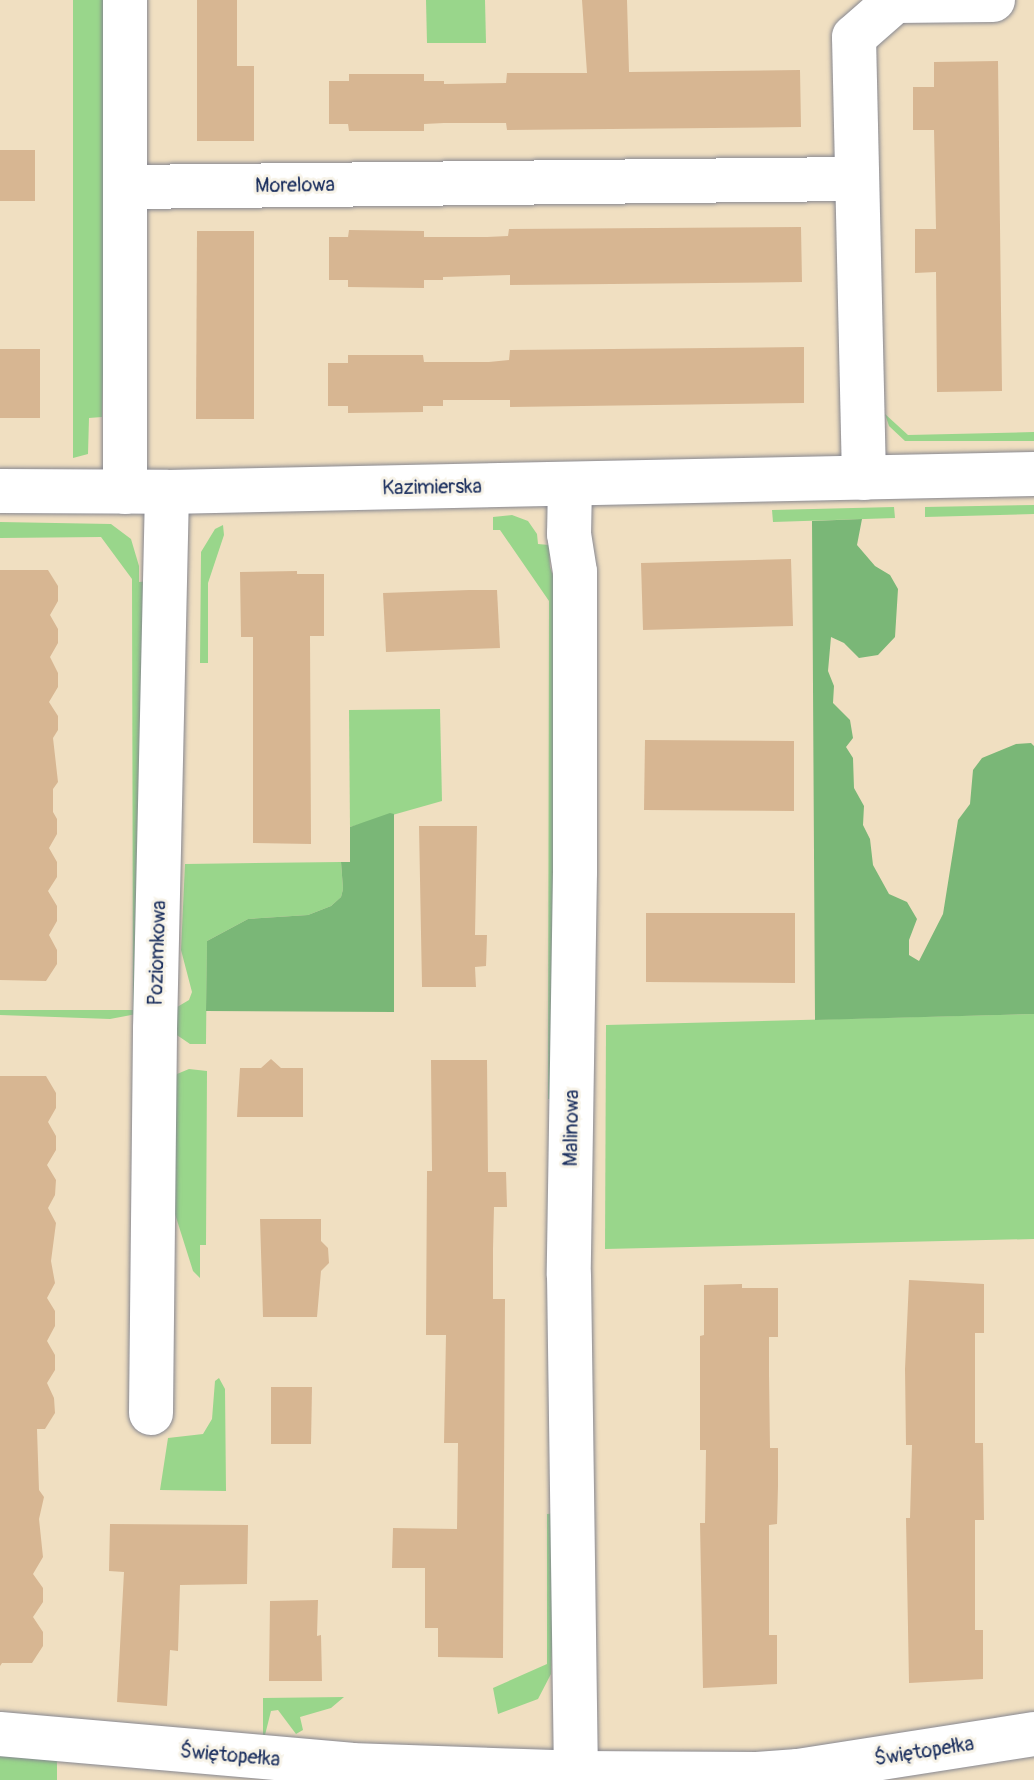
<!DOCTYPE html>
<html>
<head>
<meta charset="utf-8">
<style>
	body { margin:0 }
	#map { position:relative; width:1034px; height:1780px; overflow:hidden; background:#f0dfc1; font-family:Pangolin,sans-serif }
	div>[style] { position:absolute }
	.green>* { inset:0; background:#99d68b }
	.forest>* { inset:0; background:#7ab777 }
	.building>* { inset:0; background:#d7b692 }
	.roads { filter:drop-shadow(0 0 2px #868790) drop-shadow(0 0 2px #868790) }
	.minor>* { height:44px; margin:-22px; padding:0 22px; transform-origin:22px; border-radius:22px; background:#fff }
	span { translate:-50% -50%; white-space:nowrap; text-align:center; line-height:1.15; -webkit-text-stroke:6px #f7f3e8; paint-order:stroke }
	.street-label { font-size:20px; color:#1b2f5e }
</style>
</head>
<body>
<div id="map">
	<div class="green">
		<div style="clip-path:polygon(73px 0,110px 0,110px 69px,102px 417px,89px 418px,88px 454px,73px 458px)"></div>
		<div style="clip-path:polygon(426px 0,485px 0,486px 43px,427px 43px)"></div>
		<div style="clip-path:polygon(885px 414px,908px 435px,1034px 432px,1034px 441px,905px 441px,889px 426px)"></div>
		<div style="clip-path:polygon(1034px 505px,1034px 514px,925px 517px,925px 507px)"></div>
		<div style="clip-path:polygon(894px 507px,895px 518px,773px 522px,772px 510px)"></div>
		<div style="clip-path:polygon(512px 515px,528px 521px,537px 534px,538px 544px,549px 545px,550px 567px,555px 582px,555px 1099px,548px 1099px,549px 601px,500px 530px,493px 530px,493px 517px)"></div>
		<div style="clip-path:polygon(0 522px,111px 524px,131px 539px,139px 566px,139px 582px,150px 581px,136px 1014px,126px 1016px,110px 1019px,0 1015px,0 1010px,133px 1010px,132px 579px,101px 537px,0 538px)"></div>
		<div style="clip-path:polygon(223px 525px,224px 535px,208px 583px,208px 663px,200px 663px,201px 552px,215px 529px)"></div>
		<div style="clip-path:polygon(440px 709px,442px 801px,350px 827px,349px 710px)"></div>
		<div style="clip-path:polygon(341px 862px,343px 889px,341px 897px,331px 906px,308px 915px,248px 919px,207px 941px,206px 1044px,190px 1044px,171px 1031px,167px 1013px,189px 1000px,192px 992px,181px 950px,185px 864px)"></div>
		<div style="clip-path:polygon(1034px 1014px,1034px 1239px,605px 1249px,606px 1025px)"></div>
		<div style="clip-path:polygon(189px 1069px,207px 1071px,206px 1245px,200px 1245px,200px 1278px,193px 1271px,175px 1214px,172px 1081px,177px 1074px)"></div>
		<div style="clip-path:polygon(219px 1378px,225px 1389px,226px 1491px,160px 1490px,168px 1438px,203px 1434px,212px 1419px,215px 1381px)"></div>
		<div style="clip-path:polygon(557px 1513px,551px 1674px,538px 1699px,498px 1714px,493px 1688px,547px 1664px,547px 1514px)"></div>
		<div style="clip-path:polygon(344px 1697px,331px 1708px,300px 1717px,303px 1730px,296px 1734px,278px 1710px,271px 1711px,263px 1743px,263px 1698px)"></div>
		<div style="clip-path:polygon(0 1751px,57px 1755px,57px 1780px,0 1780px)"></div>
	</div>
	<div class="forest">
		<div style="clip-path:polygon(862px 519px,857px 545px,875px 566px,890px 575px,898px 589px,895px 637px,878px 655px,859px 658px,844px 643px,831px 637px,828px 671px,834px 686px,833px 703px,850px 720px,853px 738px,846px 747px,853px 758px,854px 788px,864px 806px,863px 825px,870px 839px,873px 865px,889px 894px,907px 902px,917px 919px,909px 940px,909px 955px,919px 961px,943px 914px,958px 820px,970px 804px,973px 770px,982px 758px,1016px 744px,1031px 743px,1034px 746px,1034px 1014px,815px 1020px,812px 521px)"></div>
		<div style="clip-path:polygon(390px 813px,394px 814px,394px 1012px,206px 1011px,207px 941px,248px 919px,308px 915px,331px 906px,341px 897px,343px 889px,341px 862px,350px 862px,350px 827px)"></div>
	</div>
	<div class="building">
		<div style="clip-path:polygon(197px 0,237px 0,237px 66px,254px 66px,254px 141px,197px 141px)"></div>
		<div style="clip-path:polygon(582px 0,627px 0,629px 72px,800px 70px,801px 127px,507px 130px,506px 123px,444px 123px,424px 124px,424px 131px,349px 131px,348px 124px,329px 124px,329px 81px,349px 81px,349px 74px,424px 74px,424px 81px,444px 81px,444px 84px,506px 83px,507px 73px,587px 73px)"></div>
		<div style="clip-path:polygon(998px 61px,1002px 391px,937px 392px,936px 272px,915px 273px,915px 229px,936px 229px,934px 130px,913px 130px,913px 87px,934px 87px,934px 62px)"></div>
		<div style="clip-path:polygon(0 150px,35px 150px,35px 201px,0 201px)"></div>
		<div style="clip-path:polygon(801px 227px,802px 282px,510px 285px,510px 275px,443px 277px,443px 280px,424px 280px,424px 288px,348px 287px,348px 280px,329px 280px,329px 237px,348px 237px,349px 230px,424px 231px,424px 237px,487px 237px,508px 236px,509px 229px)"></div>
		<div style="clip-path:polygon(197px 231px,254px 231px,254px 419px,196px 419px)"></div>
		<div style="clip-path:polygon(804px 347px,804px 403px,510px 407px,510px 400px,443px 400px,443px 406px,423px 406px,423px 412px,348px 413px,348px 406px,328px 406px,328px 363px,348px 363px,348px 355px,423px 355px,424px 362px,489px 362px,509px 360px,510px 350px)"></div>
		<div style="clip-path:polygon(0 349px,40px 349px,40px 418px,0 418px)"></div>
		<div style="clip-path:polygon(791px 559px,793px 626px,643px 630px,641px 563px)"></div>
		<div style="clip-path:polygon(0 570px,48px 570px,58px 586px,58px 601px,50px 615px,58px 629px,58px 643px,50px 657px,58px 673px,58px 687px,49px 702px,58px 716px,58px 730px,53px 738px,58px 782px,53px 789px,53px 812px,57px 819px,57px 834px,49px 848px,57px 862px,57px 877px,48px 891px,57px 906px,57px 921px,49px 935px,57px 950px,57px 964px,46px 981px,0 980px)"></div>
		<div style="clip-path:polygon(297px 571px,297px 574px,324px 574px,324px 636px,310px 636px,311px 844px,253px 843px,253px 637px,241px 637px,240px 572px)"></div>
		<div style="clip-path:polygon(469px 590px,497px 590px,500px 648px,386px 652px,383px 593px)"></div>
		<div style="clip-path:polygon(645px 740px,794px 741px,794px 811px,644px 810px)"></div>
		<div style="clip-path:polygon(419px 826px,477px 826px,475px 935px,487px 935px,486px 966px,475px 967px,476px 987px,422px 987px)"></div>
		<div style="clip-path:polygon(646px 913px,795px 913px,795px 983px,646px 982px)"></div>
		<div style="clip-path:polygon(271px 1059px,281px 1068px,303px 1068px,303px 1117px,237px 1117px,240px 1068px,261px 1068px)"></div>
		<div style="clip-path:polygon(431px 1060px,487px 1060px,488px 1172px,506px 1172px,507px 1207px,494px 1207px,493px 1249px,493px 1299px,505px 1299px,503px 1658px,438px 1657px,438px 1628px,425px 1628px,425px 1568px,392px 1568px,393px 1528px,457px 1529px,458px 1443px,444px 1443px,446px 1335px,426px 1335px,427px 1171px,432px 1171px)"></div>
		<div style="clip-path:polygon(0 1076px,46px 1076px,56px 1093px,56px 1108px,48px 1122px,56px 1136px,56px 1150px,47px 1165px,56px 1180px,55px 1195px,48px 1208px,56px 1223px,51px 1261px,55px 1283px,47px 1298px,55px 1311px,55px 1326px,47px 1341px,55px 1355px,55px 1370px,47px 1383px,54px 1398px,55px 1413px,45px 1429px,37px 1429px,39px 1490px,44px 1497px,39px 1519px,43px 1557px,33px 1574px,43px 1588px,43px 1602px,33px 1617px,43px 1632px,43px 1646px,32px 1663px,2px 1663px,0 1666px)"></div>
		<div style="clip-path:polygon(260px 1219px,321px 1219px,321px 1241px,328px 1248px,329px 1263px,321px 1271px,317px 1317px,263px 1317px)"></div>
		<div style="clip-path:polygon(909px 1280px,984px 1284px,984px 1333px,975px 1333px,975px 1443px,983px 1443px,984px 1520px,975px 1520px,975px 1630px,983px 1630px,983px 1679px,909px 1683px,906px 1518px,910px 1518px,912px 1445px,906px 1445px,905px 1369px)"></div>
		<div style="clip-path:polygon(742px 1284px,742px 1288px,778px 1288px,778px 1337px,769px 1337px,769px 1374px,770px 1448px,778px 1448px,778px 1486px,777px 1524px,769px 1525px,769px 1635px,777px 1635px,777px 1684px,703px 1688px,700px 1523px,705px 1523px,706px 1450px,700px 1450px,700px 1336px,704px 1335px,704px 1285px)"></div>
		<div style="clip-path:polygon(271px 1387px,312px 1387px,311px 1444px,271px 1444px)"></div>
		<div style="clip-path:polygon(110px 1524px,248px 1525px,247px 1584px,180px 1585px,178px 1651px,170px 1650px,167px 1706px,117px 1702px,124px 1572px,109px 1571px)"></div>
		<div style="clip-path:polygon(318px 1600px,317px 1636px,321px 1635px,322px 1681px,269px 1681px,270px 1601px)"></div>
	</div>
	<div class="roads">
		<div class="minor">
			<div style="left:125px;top:0;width:492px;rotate:90deg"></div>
			<div style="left:126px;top:187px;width:730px;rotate:-0.63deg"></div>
			<div style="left:864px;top:478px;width:441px;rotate:-91.3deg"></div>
			<div style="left:854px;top:37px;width:55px;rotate:-41.3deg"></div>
			<div style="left:895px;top:1px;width:98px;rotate:-0.6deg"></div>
			<div style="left:570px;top:484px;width:50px;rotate:91.1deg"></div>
			<div style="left:569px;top:534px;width:38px;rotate:81deg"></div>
			<div style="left:575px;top:572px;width:300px;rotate:90deg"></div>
			<div style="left:575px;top:872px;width:403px;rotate:90.9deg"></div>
			<div style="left:569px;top:1275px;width:498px;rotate:89.2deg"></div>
			<div style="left:0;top:491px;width:167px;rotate:0.3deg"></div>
			<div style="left:167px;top:492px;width:867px;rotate:-1.19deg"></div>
			<div style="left:151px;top:1413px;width:384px;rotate:-89.4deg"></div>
			<div style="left:155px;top:1029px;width:537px;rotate:-88.72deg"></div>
			<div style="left:0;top:1734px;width:352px;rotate:5deg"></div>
			<div style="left:351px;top:1765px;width:225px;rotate:2deg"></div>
			<div style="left:576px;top:1773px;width:181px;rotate:0.3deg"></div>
			<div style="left:757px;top:1774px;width:41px;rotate:-4.2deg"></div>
			<div style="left:798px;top:1771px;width:239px;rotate:-8.9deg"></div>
		</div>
	</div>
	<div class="street-label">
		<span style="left:295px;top:185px;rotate:-1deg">Morelowa</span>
		<span style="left:432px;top:487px;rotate:-1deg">Kazimierska</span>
		<span style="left:157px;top:953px;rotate:-88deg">Poziomkowa</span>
		<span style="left:571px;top:1128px;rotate:-89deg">Malinowa</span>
		<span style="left:924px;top:1751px;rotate:-9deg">Świętopełka</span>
		<span style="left:230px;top:1755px;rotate:5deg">Świętopełka</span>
	</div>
</div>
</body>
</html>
